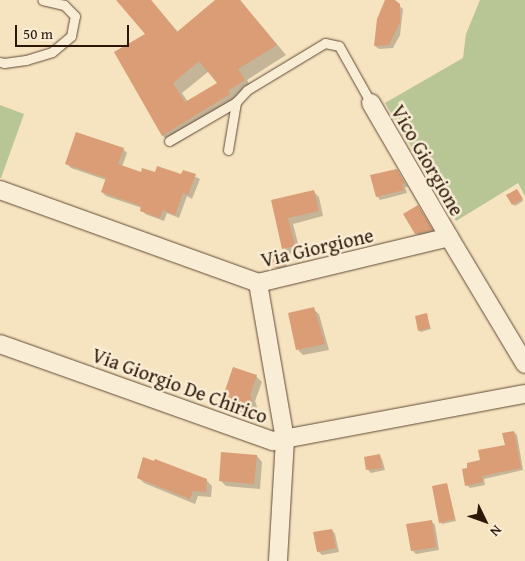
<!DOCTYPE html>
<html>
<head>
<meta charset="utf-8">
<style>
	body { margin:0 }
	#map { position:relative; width:525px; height:561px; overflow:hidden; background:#f6e3bf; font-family:"Gentium Book Plus",serif }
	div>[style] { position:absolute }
	.green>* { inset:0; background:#b8c595 }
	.shadow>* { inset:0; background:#0003 }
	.building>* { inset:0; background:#da9d76 }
	.roads { filter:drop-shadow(0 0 1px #604a36) drop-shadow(0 0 1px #604a36) }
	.lane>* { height:9px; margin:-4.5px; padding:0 4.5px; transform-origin:4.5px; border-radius:4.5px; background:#f9edd5 }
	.street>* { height:18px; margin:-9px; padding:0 9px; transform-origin:9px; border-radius:9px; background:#f9edd5 }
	span { translate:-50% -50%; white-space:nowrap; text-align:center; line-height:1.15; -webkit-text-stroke:5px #f9edd5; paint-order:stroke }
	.street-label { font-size:20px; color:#2e1709 }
	.north { position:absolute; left:460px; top:496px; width:50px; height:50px; -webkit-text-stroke:4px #f9edd5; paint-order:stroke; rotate:132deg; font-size:14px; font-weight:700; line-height:20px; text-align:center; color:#2e1709 }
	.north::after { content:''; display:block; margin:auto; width:18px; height:22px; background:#2e1709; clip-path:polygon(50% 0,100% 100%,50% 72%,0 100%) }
	.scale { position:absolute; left:15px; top:25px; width:114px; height:22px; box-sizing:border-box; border:2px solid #2e1709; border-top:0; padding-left:6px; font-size:15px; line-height:18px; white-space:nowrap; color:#2e1709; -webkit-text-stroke:4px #f9edd5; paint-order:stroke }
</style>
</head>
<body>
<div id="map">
	<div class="green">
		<div style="clip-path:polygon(480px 0,525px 0,525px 196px,518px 183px,456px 221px,385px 103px,463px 58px,466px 34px)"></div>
		<div style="clip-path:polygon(0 105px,24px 114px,1px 178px,0 178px)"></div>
	</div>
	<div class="shadow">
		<div style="clip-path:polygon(evenodd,118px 0,151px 0,178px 32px,217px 0,240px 0,286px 55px,247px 80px,254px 91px,237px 102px,239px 105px,173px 146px,163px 136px,116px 53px,147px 34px,118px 0,209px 71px,219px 83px,188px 102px,182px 93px,209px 71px)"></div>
		<div style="clip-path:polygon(388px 0,393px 0,403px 9px,400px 35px,393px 48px,379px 49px,375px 46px,378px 20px)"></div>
		<div style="clip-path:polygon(123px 149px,127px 153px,122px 167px,142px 174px,182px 176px,183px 171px,200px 179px,192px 199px,187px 196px,179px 218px,167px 213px,164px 221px,145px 214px,142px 208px,106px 196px,102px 192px,106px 180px,71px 168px,67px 164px)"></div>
		<div style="clip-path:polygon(396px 170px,408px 187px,405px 187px,407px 193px,380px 200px,377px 196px)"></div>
		<div style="clip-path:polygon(313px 191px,319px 197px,323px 216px,293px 224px,300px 251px,289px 254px,284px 248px,272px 201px)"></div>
		<div style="clip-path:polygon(518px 192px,523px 201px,515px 206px,513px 204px)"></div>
		<div style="clip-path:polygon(418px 207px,421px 210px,435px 234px,420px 237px,416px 233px)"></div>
		<div style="clip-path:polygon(283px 256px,287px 267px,278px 269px,276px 267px)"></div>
		<div style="clip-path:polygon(313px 309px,319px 314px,329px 350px,303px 355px,298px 350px,290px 314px)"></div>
		<div style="clip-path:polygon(426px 314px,431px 329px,421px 332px,419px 330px)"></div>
		<div style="clip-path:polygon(256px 376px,262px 382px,255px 401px,257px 407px,253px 419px,227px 411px,221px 405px)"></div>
		<div style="clip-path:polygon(514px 432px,517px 435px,523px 470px,484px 479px,485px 485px,470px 488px,467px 485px,482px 461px,506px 446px)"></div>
		<div style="clip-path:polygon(379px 455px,382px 459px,385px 470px,371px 473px,368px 470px)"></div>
		<div style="clip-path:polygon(257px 456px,262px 462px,260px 489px,226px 486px,220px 480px)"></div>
		<div style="clip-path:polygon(138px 477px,206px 480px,212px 486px,211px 497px,198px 496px,195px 504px,144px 483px)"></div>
		<div style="clip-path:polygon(447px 484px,456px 521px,442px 524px,440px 522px)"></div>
		<div style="clip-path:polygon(431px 521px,435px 525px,439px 550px,416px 554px,412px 550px)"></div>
		<div style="clip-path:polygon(332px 530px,335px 534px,339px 552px,322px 555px,318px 551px)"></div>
	</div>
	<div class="building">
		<div style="clip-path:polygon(evenodd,116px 0,151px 0,177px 32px,215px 0,240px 0,277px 45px,238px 69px,245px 80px,228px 91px,230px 94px,162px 136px,114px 52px,145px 34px,116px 0,199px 61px,217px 83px,185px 102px,173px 83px,199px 61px)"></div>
		<div style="clip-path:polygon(385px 0,395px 0,400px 4px,400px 22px,389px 45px,374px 46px,377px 19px)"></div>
		<div style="clip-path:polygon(76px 132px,124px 148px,118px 164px,141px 172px,142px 168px,155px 172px,157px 166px,181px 174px,183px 170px,196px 174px,188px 195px,183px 193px,175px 215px,163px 210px,160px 218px,140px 211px,141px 206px,101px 192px,106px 178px,65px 164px)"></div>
		<div style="clip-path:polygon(397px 169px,405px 183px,402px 184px,404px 190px,376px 197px,370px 175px)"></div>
		<div style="clip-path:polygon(517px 189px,523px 199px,512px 205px,506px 195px)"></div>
		<div style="clip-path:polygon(314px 190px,319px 211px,288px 218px,295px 246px,282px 249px,271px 200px)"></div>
		<div style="clip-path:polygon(418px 205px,433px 230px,415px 234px,403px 214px)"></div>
		<div style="clip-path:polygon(284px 255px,286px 265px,275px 268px,270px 259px)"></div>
		<div style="clip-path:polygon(314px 307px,325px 344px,296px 350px,288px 313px)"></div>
		<div style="clip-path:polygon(427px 313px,430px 328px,418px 331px,415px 316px)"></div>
		<div style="clip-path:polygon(233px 367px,257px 375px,250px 395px,252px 400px,247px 414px,220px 405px)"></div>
		<div style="clip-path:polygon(514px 431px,521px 468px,482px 476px,483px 482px,465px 486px,462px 469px,467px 468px,467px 463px,480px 460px,478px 450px,505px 445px,502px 433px)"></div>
		<div style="clip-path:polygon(221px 452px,257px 455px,254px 484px,219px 481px)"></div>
		<div style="clip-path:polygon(380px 454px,382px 468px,366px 470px,364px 457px)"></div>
		<div style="clip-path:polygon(143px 457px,154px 461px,155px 459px,207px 479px,206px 492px,193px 491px,190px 499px,137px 478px)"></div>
		<div style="clip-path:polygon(447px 483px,455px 519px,439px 523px,432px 486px)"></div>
		<div style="clip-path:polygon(432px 520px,436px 547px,411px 551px,406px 524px)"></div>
		<div style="clip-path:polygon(332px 529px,336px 548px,317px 552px,313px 532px)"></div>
	</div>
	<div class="roads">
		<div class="lane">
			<div style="left:0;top:62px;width:4px;rotate:14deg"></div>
			<div style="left:4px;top:63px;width:22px;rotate:-8deg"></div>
			<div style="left:26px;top:60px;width:27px;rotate:-17deg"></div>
			<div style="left:52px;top:52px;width:25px;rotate:-40deg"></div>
			<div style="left:71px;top:36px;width:20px;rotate:-79deg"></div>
			<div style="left:75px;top:16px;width:16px;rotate:-135deg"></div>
			<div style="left:64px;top:5px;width:22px;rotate:-167deg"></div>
			<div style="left:169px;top:141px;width:78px;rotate:-30.2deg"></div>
			<div style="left:228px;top:150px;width:49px;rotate:-80.5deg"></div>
			<div style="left:236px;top:102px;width:16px;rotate:-47deg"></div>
			<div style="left:247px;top:90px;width:91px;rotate:-31.1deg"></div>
			<div style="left:325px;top:43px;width:14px;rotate:12deg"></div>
			<div style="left:339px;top:46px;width:65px;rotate:60.7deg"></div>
		</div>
		<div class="street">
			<div style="left:371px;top:103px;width:155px;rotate:59.8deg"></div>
			<div style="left:0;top:190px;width:274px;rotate:19.8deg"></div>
			<div style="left:258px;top:283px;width:196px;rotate:-13.5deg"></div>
			<div style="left:449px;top:237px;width:148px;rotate:59.1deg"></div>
			<div style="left:258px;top:283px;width:158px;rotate:80.2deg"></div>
			<div style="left:285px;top:439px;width:122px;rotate:93.3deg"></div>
			<div style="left:0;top:344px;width:290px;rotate:19.6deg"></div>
			<div style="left:273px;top:441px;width:256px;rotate:-10.6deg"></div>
		</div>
	</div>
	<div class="street-label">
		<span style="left:428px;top:160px;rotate:60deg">Vico Giorgione</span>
		<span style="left:317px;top:247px;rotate:-13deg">Via Giorgione</span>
		<span style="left:180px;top:385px;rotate:20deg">Via Giorgio De Chirico</span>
	</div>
	<div class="north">N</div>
	<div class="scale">50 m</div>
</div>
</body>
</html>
